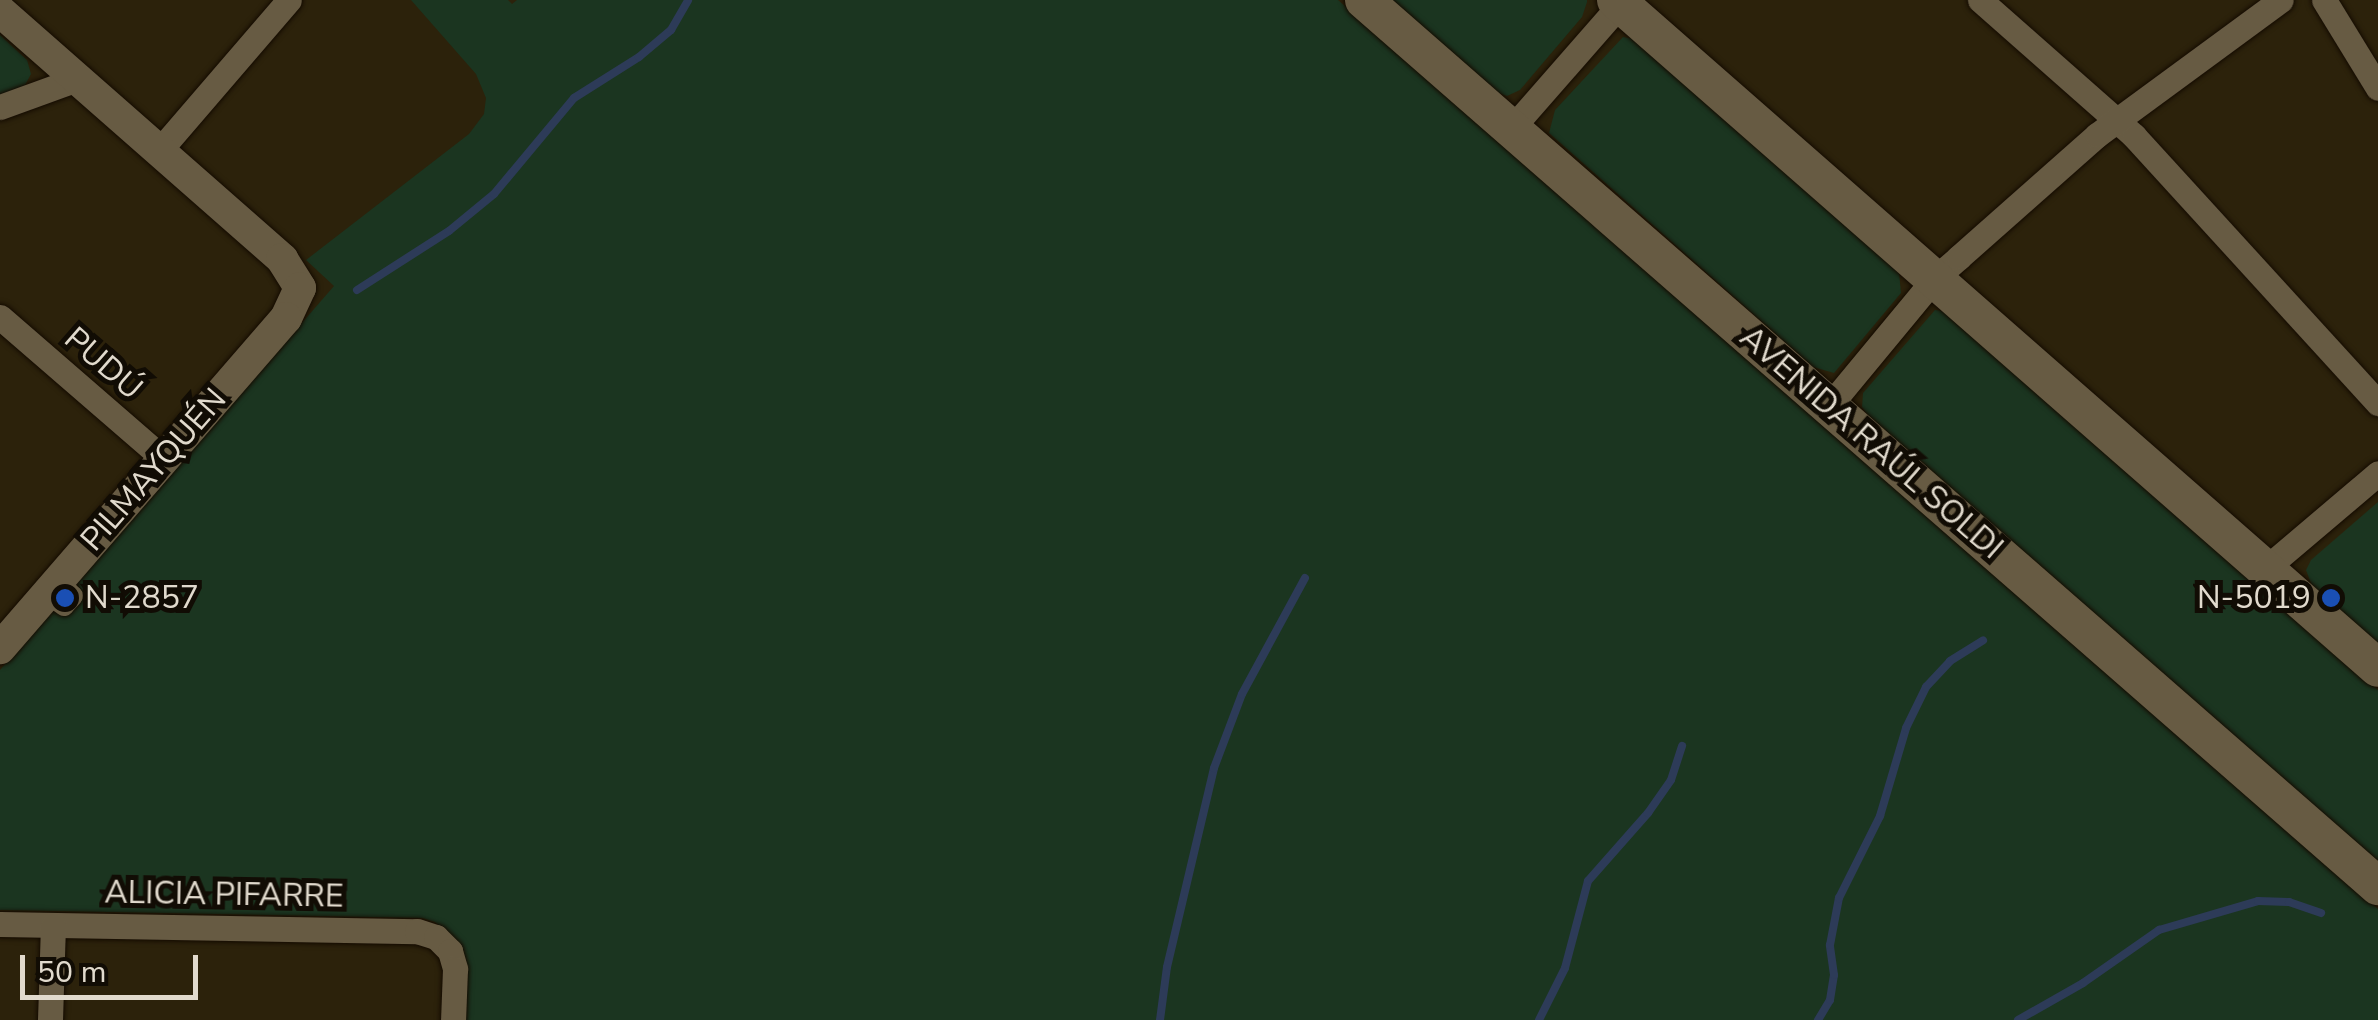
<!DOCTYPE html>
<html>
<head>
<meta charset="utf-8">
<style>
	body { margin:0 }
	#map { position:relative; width:2378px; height:1020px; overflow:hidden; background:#2c220b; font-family:"Nunito Sans",sans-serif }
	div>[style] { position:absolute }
	.green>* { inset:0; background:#1b3520 }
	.stream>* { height:8px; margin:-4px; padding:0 4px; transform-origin:4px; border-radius:4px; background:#2d3b58 }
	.roads { filter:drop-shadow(0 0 2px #140b00) drop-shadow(0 0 2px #140b00) }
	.pedestrian>* { height:20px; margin:-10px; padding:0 10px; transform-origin:10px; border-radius:10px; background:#675b43 }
	.minor>* { height:25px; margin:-12.5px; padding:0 12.5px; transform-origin:12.5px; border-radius:12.5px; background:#675b43 }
	.tertiary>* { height:32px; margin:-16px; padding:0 16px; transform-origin:16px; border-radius:16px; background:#675b43 }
	.secondary>* { height:38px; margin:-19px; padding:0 19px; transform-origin:19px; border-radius:19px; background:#675b43 }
	.dots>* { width:28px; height:28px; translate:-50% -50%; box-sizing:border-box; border:5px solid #110c04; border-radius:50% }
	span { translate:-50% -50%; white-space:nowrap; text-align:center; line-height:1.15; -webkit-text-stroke:10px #110c04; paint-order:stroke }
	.street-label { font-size:32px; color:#e1dacd }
	.poi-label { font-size:32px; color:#e1dacd }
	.left { translate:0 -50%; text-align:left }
	.right { translate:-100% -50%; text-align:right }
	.scale { position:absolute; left:20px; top:955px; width:178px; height:45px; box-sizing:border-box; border:5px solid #e1dacd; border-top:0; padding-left:12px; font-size:30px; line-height:35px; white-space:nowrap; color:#e1dacd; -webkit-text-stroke:8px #110c04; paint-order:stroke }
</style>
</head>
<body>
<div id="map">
	<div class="green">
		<div style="clip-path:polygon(411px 0,508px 0,512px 4px,517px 0,1338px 0,2378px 909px,2378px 1020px,464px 1020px,455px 939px,435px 922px,422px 918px,0 910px,0 670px,334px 286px,306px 260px,469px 134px,484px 114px,486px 98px,476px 74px)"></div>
		<div style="clip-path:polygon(1390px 0,1587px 0,1587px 2px,1582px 17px,1520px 90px,1507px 96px,1496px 92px)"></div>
		<div style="clip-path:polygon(0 35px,27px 60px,31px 74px,24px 87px,0 97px)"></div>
		<div style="clip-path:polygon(1623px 37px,1635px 39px,1899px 272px,1901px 293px,1834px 373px,1813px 367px,1549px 133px,1555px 110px)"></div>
		<div style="clip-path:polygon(1935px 310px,1945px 311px,2378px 690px,2378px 862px,1867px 414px,1862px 407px,1863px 393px)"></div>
		<div style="clip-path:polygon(2378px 502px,2378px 644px,2312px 586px,2306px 570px,2311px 560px)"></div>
	</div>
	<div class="stream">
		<div style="left:357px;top:290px;width:109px;rotate:-32.7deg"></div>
		<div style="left:449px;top:231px;width:58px;rotate:-39.4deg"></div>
		<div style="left:494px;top:194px;width:125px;rotate:-50.2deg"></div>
		<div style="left:574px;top:98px;width:77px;rotate:-32.2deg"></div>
		<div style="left:639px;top:57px;width:42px;rotate:-40.2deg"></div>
		<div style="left:671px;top:30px;width:34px;rotate:-60deg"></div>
		<div style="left:1160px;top:1020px;width:53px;rotate:-82.5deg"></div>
		<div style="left:1167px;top:967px;width:204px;rotate:-76.7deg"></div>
		<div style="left:1214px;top:768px;width:79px;rotate:-69.3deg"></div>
		<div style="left:1242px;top:694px;width:132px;rotate:-61.5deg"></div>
		<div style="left:1539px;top:1020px;width:58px;rotate:-63.4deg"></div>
		<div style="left:1565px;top:968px;width:90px;rotate:-75.2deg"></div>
		<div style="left:1588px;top:881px;width:91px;rotate:-48.6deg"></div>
		<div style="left:1648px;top:813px;width:40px;rotate:-55.1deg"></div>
		<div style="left:1671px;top:780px;width:36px;rotate:-72deg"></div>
		<div style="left:1818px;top:1020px;width:23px;rotate:-59deg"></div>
		<div style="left:1830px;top:1000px;width:25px;rotate:-81deg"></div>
		<div style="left:1834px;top:975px;width:30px;rotate:-98deg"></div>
		<div style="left:1830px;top:945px;width:48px;rotate:-79.2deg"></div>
		<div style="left:1839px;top:898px;width:92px;rotate:-63.4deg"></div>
		<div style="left:1880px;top:816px;width:92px;rotate:-73.5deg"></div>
		<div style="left:1906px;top:728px;width:46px;rotate:-64deg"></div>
		<div style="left:1926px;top:687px;width:35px;rotate:-47deg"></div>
		<div style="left:1950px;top:661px;width:39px;rotate:-32deg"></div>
		<div style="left:2018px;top:1020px;width:75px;rotate:-29.6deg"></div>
		<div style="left:2083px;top:983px;width:93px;rotate:-34.9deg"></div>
		<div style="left:2159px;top:930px;width:103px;rotate:-16.3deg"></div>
		<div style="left:2258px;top:901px;width:31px;rotate:2deg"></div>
		<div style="left:2289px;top:902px;width:34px;rotate:19deg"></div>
	</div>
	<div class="roads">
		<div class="pedestrian">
			<div style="left:67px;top:590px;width:8px;rotate:45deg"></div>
			<div style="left:73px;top:596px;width:13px;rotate:132deg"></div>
			<div style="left:64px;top:606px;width:9px;rotate:-144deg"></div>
			<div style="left:57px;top:601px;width:15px;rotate:-48deg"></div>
		</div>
		<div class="minor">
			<div style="left:1980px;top:0;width:205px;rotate:41.4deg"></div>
			<div style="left:2134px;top:136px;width:362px;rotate:47.6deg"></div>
			<div style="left:2324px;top:0;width:103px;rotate:58.5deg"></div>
			<div style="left:0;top:107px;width:82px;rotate:-20deg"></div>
			<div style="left:1511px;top:129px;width:171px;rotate:-48.8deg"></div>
			<div style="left:159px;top:151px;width:199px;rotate:-49.3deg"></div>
			<div style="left:0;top:317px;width:217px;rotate:40.9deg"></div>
			<div style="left:1829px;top:406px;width:165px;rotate:-50.4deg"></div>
			<div style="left:1934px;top:279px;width:33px;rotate:-41deg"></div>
			<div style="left:1959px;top:257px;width:184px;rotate:-41.5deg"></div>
			<div style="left:2097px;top:135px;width:228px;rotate:-36.3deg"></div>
			<div style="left:2265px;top:569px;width:148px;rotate:-40.3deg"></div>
			<div style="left:0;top:924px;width:417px;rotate:1deg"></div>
			<div style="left:417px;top:931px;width:20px;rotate:18deg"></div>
			<div style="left:436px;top:937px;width:20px;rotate:45deg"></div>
			<div style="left:450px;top:951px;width:19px;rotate:74deg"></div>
			<div style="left:455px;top:969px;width:51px;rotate:92.2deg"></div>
			<div style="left:50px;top:1020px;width:95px;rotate:-88.2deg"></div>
		</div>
		<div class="tertiary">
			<div style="left:0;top:11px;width:376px;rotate:41.3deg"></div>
			<div style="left:282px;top:259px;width:34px;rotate:58deg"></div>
			<div style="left:300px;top:288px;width:33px;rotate:115deg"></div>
			<div style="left:286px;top:318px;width:437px;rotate:130.9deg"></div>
		</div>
		<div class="secondary">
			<div style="left:1364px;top:0;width:1347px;rotate:41.15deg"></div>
			<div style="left:1616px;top:0;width:1013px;rotate:41.24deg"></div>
		</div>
	</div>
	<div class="dots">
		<div style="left:65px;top:598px;background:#1a4fb4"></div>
		<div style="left:2331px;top:598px;background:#1a4fb4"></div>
	</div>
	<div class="street-label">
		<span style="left:103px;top:364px;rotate:41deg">PUDÚ</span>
		<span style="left:1871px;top:443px;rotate:41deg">AVENIDA RAÚL SOLDI</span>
		<span style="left:154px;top:470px;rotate:-49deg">PILMAYQUÉN</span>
		<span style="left:224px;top:895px;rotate:1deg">ALICIA PIFARRE</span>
	</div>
	<div class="poi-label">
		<span class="left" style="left:85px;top:598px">N-2857</span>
		<span class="right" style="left:2311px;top:598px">N-5019</span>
	</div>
	<div class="scale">50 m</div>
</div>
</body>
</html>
